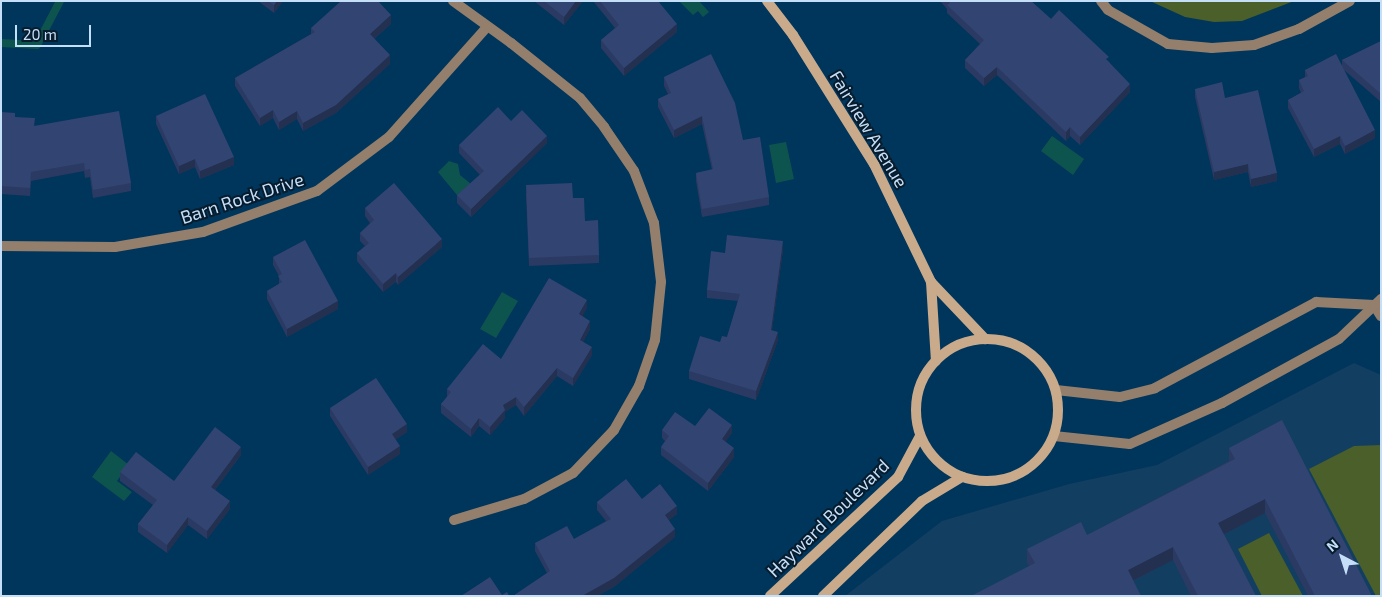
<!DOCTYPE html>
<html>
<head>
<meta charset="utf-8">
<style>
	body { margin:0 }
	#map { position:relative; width:1382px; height:597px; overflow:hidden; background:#00355c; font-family:"Exo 2",sans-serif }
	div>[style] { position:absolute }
	.built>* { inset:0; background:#123e61 }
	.green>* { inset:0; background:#4a5f2a }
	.water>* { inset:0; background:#0e544e }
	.stream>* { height:8px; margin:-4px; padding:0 4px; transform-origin:4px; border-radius:4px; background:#0e544e }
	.street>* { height:10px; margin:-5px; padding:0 5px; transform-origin:5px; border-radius:5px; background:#937f6c }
	.secondary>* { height:10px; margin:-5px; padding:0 5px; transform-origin:5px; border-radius:5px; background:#c9aa8b }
	.secondary>.ring { margin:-5px; padding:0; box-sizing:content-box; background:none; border:10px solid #c9aa8b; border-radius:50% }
	.wall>* { inset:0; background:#2b3a62 }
	.shaded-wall>* { inset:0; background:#233050 }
	.building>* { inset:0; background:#324472 }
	span { translate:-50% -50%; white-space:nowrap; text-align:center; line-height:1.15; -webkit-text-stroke:4px #071c2d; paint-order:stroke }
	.street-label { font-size:18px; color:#c5dff8 }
	.frame { position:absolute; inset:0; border:2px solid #c5dff8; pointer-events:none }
	.north { position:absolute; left:1317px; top:532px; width:50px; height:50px; -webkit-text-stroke:4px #071c2d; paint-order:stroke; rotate:320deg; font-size:14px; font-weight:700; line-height:20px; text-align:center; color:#c5dff8 }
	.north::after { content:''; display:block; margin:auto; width:18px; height:22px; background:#c5dff8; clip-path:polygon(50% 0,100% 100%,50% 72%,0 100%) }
	.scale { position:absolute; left:15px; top:25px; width:76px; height:22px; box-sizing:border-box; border:2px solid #c5dff8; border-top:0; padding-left:6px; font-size:15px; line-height:18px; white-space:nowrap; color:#c5dff8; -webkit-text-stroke:4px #071c2d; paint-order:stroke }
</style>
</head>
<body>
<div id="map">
	<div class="built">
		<div style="clip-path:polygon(1354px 363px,1381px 375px,1381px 596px,845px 596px,942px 521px,1069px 484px,1157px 465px)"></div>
	</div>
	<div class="green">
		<div style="clip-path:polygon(1150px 1px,1294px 1px,1242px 21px,1214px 22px,1185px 17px)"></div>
		<div style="clip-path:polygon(1381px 445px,1381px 596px,1376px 596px,1309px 469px,1354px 446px)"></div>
		<div style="clip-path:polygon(1269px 533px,1303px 596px,1262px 596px,1238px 549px)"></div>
	</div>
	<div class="water">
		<div style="clip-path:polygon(679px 1px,699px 1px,709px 12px,703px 17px,698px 11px,693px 15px)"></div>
		<div style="clip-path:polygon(1052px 136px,1084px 159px,1073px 175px,1041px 151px)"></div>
		<div style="clip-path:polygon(786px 142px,794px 179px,776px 183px,769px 145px)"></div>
		<div style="clip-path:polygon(449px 161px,458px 164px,460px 175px,471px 184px,457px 195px,438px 172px)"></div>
		<div style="clip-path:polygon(502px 292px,518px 301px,496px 338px,480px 329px)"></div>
		<div style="clip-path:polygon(111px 451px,129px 465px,117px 481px,132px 492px,124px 501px,92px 477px)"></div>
	</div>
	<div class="stream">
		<div style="left:1px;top:43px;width:36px;rotate:3deg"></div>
		<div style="left:37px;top:45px;width:50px;rotate:-62.4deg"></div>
	</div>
	<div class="street">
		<div style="left:453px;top:1px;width:72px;rotate:35.9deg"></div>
		<div style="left:511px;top:43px;width:88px;rotate:38.6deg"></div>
		<div style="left:580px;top:98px;width:38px;rotate:50deg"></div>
		<div style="left:604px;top:127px;width:53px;rotate:55.7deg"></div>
		<div style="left:634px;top:171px;width:56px;rotate:69deg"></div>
		<div style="left:654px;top:223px;width:59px;rotate:83.2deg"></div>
		<div style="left:661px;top:282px;width:58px;rotate:95.9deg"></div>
		<div style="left:655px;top:340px;width:49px;rotate:109.2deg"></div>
		<div style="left:639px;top:386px;width:51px;rotate:119.6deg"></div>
		<div style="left:614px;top:430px;width:59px;rotate:133.6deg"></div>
		<div style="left:573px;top:473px;width:55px;rotate:152deg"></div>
		<div style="left:524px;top:499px;width:73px;rotate:163.3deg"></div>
		<div style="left:1101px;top:1px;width:11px;rotate:52deg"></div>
		<div style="left:1108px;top:10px;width:69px;rotate:29.5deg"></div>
		<div style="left:1168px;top:44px;width:44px;rotate:5.2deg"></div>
		<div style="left:1212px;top:48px;width:42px;rotate:-4.1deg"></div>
		<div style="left:1254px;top:45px;width:48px;rotate:-19.6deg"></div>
		<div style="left:1299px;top:29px;width:58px;rotate:-28.8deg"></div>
		<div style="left:1px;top:246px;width:114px;rotate:0.5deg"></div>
		<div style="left:115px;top:247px;width:89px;rotate:-9.7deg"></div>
		<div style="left:203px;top:232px;width:121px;rotate:-19.8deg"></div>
		<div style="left:317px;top:191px;width:90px;rotate:-36.9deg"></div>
		<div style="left:389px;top:137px;width:147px;rotate:-48.3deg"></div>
		<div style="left:1374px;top:305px;width:13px;rotate:58deg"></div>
		<div style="left:1056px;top:390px;width:64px;rotate:6.2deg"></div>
		<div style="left:1120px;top:397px;width:36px;rotate:-14deg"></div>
		<div style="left:1155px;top:388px;width:183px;rotate:-28.1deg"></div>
		<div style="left:1316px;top:302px;width:58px;rotate:3deg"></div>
		<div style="left:1054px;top:436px;width:76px;rotate:6deg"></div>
		<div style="left:1130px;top:444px;width:101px;rotate:-24deg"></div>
		<div style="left:1222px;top:403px;width:133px;rotate:-28.7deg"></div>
		<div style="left:1339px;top:339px;width:58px;rotate:-43.6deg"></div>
	</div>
	<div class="secondary">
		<div style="left:767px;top:1px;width:43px;rotate:52.6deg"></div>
		<div style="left:793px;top:35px;width:152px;rotate:57.9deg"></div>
		<div style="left:874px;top:164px;width:131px;rotate:64.2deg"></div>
		<div style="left:931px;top:282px;width:79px;rotate:46.5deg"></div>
		<div style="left:931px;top:282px;width:79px;rotate:86.4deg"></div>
		<div class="ring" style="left:916px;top:339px;width:132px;height:132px"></div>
		<div style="left:770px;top:596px;width:175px;rotate:-42.9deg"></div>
		<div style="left:898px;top:477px;width:47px;rotate:-61.8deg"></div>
		<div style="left:823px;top:596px;width:137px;rotate:-43.8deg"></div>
		<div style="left:922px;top:501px;width:47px;rotate:-31deg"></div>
	</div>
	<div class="wall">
		<div style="clip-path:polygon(258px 1px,283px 1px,274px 13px)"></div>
		<div style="clip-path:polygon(534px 1px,583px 1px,564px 25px)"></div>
		<div style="clip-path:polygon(593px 1px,658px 1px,677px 32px,624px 76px,601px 48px,601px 40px,615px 28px)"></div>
		<div style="clip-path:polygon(940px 1px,1031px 1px,1051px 19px,1109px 62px,1130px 92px,1080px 145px,1070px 136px,1066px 141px,997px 75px,984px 86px,965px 68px,965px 60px,980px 44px,947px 13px,947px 9px)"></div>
		<div style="clip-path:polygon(391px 24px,374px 39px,390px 64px,336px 113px,303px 131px,297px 119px,279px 130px,273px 118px,260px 126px,235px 86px,235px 78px,311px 34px,311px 28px)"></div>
		<div style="clip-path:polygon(1381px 41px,1381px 102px,1344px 70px,1375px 138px,1345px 154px,1340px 144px,1314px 157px,1288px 108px,1288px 100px,1301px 93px,1299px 88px,1299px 80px,1305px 77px,1305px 70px,1342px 66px,1342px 60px)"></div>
		<div style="clip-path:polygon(664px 77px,743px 140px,769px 197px,769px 205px,702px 217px,696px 181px,696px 173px,712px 170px,702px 124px,674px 138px,658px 107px,658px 99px,668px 94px,664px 86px)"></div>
		<div style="clip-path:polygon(1195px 89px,1225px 98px,1277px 181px,1251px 187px,1248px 172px,1214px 180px,1195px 97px)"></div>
		<div style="clip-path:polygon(1px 112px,15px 117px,35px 126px,131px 183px,131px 191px,93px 198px,90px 177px,85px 178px,84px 171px,31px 181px,30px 196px,1px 194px)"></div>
		<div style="clip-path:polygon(156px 116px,234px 165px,200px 179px,195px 167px,179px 174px,156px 124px)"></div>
		<div style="clip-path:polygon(511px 121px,547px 143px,471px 217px,457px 203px,457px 195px,480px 175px,459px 153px,459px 145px)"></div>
		<div style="clip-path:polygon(526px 193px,573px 198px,585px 221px,599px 255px,599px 263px,529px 266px)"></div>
		<div style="clip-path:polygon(365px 208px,442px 247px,398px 285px,396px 282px,383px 292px,357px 261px,357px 253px,365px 246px,360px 241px,360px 233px,370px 223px,365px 216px)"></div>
		<div style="clip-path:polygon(783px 250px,772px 330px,778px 340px,756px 400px,689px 379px,689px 371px,720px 342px,727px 337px,738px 301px,707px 298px,707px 290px,725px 253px)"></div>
		<div style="clip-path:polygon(273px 257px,338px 309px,287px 337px,267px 299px,267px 291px,279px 284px,279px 276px,273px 265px)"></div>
		<div style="clip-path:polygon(587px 308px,582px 316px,590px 329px,583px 342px,592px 355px,573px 386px,557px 376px,524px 416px,516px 405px,505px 412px,505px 418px,490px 435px,479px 426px,471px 437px,441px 413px,441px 404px,447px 397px,447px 389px,501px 359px)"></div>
		<div style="clip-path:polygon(330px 408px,407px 432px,395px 440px,400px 454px,368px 475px,330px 416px)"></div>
		<div style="clip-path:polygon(662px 430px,732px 433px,725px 442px,734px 457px,708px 491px,661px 455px,661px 447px,665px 441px,662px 438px)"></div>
		<div style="clip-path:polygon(1229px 448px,1372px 596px,1308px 596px,1265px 513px,1224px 534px,1256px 596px,1191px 596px,1173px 560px,1133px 581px,1029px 566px,1027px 563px,1027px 549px,1087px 535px,1229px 461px)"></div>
		<div style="clip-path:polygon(241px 455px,215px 490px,230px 509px,207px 539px,188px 525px,167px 553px,138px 532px,138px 524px,153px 505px,120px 481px,120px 472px,174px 481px)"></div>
		<div style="clip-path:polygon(642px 499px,677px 514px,669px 520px,675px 537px,614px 587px,597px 596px,513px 596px,547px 573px,535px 551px,535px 543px,574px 539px,606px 521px,597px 510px,597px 502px)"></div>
	</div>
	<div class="shaded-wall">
		<div style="clip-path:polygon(277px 1px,283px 1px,274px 13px,274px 5px)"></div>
		<div style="clip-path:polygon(576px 1px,583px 1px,564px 25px,564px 17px)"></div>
		<div style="clip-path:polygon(391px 15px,391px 24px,370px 42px,370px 34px)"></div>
		<div style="clip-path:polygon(677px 24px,677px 32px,624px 76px,624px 68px)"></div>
		<div style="clip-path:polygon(390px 55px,390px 64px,336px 113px,303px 131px,303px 123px)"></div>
		<div style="clip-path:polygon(997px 67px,997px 75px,984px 86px,984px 78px)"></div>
		<div style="clip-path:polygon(1130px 84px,1130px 92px,1080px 145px,1080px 137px)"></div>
		<div style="clip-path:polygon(273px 110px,273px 118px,260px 126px,260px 118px)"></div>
		<div style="clip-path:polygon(297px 111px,297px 119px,279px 130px,279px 122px)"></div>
		<div style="clip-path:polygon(702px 116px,702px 124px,674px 138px,674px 130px)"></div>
		<div style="clip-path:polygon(1070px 127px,1070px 136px,1066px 141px,1066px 132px)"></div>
		<div style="clip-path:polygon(1375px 130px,1375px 138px,1345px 154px,1345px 146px)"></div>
		<div style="clip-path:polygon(547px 136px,547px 143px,471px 217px,471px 209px)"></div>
		<div style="clip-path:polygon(1340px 136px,1340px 144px,1314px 157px,1314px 149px)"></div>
		<div style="clip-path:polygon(234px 157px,234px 165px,200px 179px,200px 171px)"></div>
		<div style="clip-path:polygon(195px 159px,195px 167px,179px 174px,179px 166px)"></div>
		<div style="clip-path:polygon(1248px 164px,1248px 172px,1214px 180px,1214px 172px)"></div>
		<div style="clip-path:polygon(1277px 173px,1277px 181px,1251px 187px,1251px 179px)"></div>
		<div style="clip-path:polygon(442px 239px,442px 247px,398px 285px,398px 277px)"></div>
		<div style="clip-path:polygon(783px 241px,783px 250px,771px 338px,771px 330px)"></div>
		<div style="clip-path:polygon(396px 273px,396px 282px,383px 292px,383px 284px)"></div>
		<div style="clip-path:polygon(587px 300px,587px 308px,579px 323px,579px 314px)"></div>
		<div style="clip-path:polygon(338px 301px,338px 309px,287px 337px,287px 329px)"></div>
		<div style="clip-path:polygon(590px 321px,590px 329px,580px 348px,580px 340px)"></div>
		<div style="clip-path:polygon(778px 332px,778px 340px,756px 400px,756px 391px)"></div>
		<div style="clip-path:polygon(592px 347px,592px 355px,573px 386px,573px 378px)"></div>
		<div style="clip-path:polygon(557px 368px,557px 376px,524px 416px,524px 407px)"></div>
		<div style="clip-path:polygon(516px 397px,516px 405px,505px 412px,505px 418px,490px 435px,490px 427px,503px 405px)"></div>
		<div style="clip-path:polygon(479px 418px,479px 426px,471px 437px,471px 429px)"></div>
		<div style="clip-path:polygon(407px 424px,407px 432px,392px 442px,392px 434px)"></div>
		<div style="clip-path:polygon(732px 425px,732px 433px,722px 447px,722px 439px)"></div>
		<div style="clip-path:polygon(400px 446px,400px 454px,368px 475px,368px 467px)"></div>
		<div style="clip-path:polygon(241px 447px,241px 455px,211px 495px,211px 487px)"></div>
		<div style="clip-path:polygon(734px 448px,734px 457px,708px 491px,708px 483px)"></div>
		<div style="clip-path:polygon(1265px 499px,1265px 513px,1218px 537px,1218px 523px)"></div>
		<div style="clip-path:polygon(230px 501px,230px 509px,207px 539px,207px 531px)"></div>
		<div style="clip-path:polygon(677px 506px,677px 514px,665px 523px,665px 515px)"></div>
		<div style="clip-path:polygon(188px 517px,188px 525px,167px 553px,167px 545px)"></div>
		<div style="clip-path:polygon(675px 529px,675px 537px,614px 587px,597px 596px,582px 596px)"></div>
		<div style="clip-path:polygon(1173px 547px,1173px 560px,1128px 583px,1128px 570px)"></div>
	</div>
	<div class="building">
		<div style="clip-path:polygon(268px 1px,277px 1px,274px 5px)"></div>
		<div style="clip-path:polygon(341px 1px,378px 1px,391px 15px,370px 34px,390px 55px,336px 105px,303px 123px,297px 111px,279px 122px,273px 110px,260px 118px,235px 78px,315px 32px,311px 28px)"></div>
		<div style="clip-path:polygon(544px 1px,576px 1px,564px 17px)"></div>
		<div style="clip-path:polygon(600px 1px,658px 1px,677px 24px,624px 68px,601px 40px,619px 25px)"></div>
		<div style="clip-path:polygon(948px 1px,1031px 1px,1051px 19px,1059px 10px,1109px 57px,1106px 59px,1130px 84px,1080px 137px,1070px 127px,1066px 132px,997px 67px,984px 78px,965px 60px,984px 40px,947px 5px,950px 3px)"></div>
		<div style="clip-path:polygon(1381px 41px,1381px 94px,1342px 60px)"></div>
		<div style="clip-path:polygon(711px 54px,735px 103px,743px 140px,760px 137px,769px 197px,702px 209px,696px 173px,713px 169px,702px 116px,674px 130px,658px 99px,671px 93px,664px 77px)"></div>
		<div style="clip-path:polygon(1336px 54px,1375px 130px,1345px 146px,1340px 136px,1314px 149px,1288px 100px,1304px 91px,1299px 80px,1308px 76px,1305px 70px)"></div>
		<div style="clip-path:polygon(1222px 82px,1225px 98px,1258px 90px,1277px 173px,1251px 179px,1248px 164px,1214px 172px,1195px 89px)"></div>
		<div style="clip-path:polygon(205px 94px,234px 157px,200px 171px,195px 159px,179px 166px,156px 116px)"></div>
		<div style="clip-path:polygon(498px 107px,511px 121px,522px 110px,547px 136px,471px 209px,457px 195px,484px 171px,459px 145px)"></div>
		<div style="clip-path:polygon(119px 111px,131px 183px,93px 190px,90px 169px,85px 170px,84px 163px,31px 172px,30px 188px,1px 186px,1px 112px,15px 113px,15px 117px,35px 118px,34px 126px)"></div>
		<div style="clip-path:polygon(394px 183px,442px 239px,398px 277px,396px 273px,383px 284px,357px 253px,369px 243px,360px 233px,374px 220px,365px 208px)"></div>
		<div style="clip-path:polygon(572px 183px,573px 198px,584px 198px,585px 221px,598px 220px,599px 255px,529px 258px,526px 185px)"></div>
		<div style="clip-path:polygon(727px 235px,783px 241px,771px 330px,778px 332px,756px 391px,689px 371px,700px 336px,720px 342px,722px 336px,727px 337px,740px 294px,707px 290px,711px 251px,725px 253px)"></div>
		<div style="clip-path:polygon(305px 240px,338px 301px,287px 329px,267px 291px,282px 282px,278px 276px,282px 274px,273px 257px)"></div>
		<div style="clip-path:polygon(549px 278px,587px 300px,579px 314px,590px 321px,580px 340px,592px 347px,573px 378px,557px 368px,524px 407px,516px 397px,503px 405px,505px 410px,490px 427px,479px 418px,471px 429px,441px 404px,451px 392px,447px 389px,483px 344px,501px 359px)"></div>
		<div style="clip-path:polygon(376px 378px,407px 424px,392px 434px,400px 446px,368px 467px,330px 408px)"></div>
		<div style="clip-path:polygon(709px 408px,732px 425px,722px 439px,734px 448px,708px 483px,661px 447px,669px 436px,662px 430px,675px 412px,695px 426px)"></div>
		<div style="clip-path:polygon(1282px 420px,1372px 596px,1315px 596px,1265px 499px,1218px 523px,1256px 596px,1198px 596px,1173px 547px,1128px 570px,1141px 596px,971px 596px,1035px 563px,1027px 549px,1081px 522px,1087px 535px,1235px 459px,1229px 448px)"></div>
		<div style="clip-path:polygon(215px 427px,241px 447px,211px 487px,230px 501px,207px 531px,188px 517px,167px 545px,138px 524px,157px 500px,120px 472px,136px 452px,174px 481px)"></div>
		<div style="clip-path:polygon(626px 479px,642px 499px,660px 484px,677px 506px,665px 515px,675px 529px,614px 578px,582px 596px,513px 596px,550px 571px,535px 543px,567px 526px,574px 539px,611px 519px,597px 502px)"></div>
		<div style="clip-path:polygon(490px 577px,502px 595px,507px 592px,509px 596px,461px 596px)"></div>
	</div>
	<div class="street-label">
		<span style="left:869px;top:129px;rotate:59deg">Fairview Avenue</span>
		<span style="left:242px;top:198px;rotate:-18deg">Barn Rock Drive</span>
		<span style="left:828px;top:518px;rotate:-44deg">Hayward Boulevard</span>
	</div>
	<div class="frame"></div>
	<div class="north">N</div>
	<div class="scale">20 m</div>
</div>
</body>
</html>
